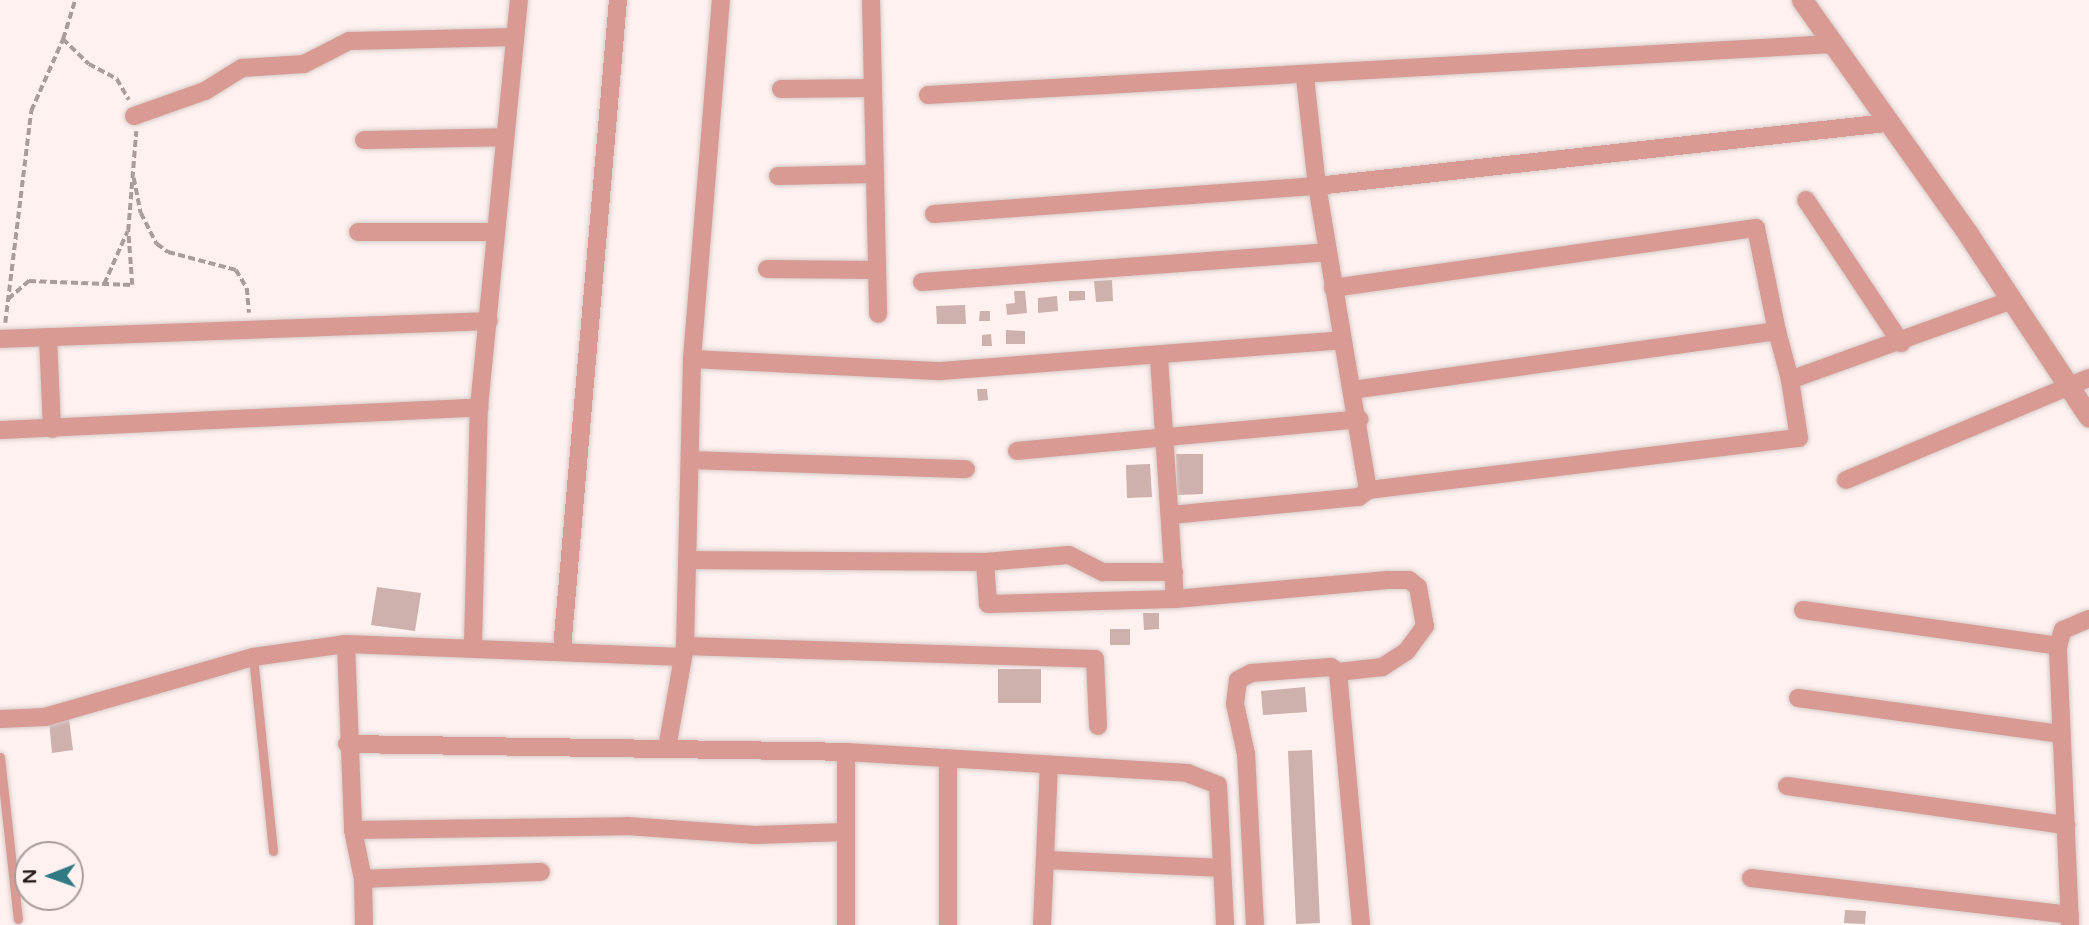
<!DOCTYPE html>
<html>
<head>
<meta charset="utf-8">
<style>
	body { margin:0 }
	#map { position:relative; width:2089px; height:925px; overflow:hidden; background:#fef1ef; font-family:"Varela Round",sans-serif }
	div>[style] { position:absolute }
	.building>* { inset:0; background:#ceb0ac }
	.path>* { height:3.5px; margin-top:-1.75px; transform-origin:0; background:repeating-linear-gradient(90deg,#a99c9a 0 7px,transparent 0 10.5px) }
	.roads { filter:drop-shadow(0 0 2px #d7cbc9) drop-shadow(0 0 2px #d7cbc9) }
	.service>* { height:9px; margin:-4.5px; padding:0 4.5px; transform-origin:4.5px; border-radius:4.5px; background:#d89a92 }
	.minor>* { height:18px; margin:-9px; padding:0 9px; transform-origin:9px; border-radius:9px; background:#d89a92 }
	.tertiary>* { height:21px; margin:-10.5px; padding:0 10.5px; transform-origin:10.5px; border-radius:10.5px; background:#d89a92 }
	span { translate:-50% -50%; white-space:nowrap; text-align:center; line-height:1.15; -webkit-text-stroke:5px #fef1ef; paint-order:stroke }
	.north { position:absolute; left:14px; top:841px; width:70px; height:70px; box-sizing:border-box; background:#fef1ef; border:2px solid #a89c9a; border-radius:50%; rotate:269deg; font-size:19px; font-weight:700; line-height:28px; text-align:center; color:#271c1a }
	.north::after { content:''; display:block; margin:auto; width:24px; height:32px; background:#317983; clip-path:polygon(50% 0,100% 100%,50% 72%,0 100%) }
</style>
</head>
<body>
<div id="map">
	<div class="building">
		<div style="clip-path:polygon(1112px 280px,1113px 301px,1096px 302px,1094px 281px)"></div>
		<div style="clip-path:polygon(1014px 291px,1025px 291px,1027px 313px,1007px 315px,1006px 304px,1015px 303px)"></div>
		<div style="clip-path:polygon(1069px 291px,1085px 291px,1085px 300px,1069px 301px)"></div>
		<div style="clip-path:polygon(1057px 296px,1058px 311px,1038px 313px,1038px 298px)"></div>
		<div style="clip-path:polygon(965px 305px,966px 324px,937px 324px,936px 306px)"></div>
		<div style="clip-path:polygon(980px 311px,990px 311px,990px 321px,979px 321px)"></div>
		<div style="clip-path:polygon(1006px 330px,1025px 331px,1025px 344px,1006px 344px)"></div>
		<div style="clip-path:polygon(991px 334px,992px 346px,982px 346px,982px 335px)"></div>
		<div style="clip-path:polygon(977px 389px,987px 389px,988px 400px,978px 401px)"></div>
		<div style="clip-path:polygon(1176px 454px,1203px 454px,1203px 494px,1177px 495px)"></div>
		<div style="clip-path:polygon(1150px 464px,1152px 497px,1127px 498px,1126px 465px)"></div>
		<div style="clip-path:polygon(377px 587px,421px 593px,415px 631px,371px 625px)"></div>
		<div style="clip-path:polygon(1143px 613px,1159px 613px,1159px 629px,1144px 630px)"></div>
		<div style="clip-path:polygon(1110px 629px,1130px 629px,1130px 645px,1110px 645px)"></div>
		<div style="clip-path:polygon(998px 669px,1041px 669px,1041px 703px,998px 703px)"></div>
		<div style="clip-path:polygon(1305px 687px,1307px 712px,1263px 715px,1261px 691px)"></div>
		<div style="clip-path:polygon(69px 719px,73px 750px,52px 753px,49px 721px)"></div>
		<div style="clip-path:polygon(1312px 750px,1320px 923px,1296px 924px,1288px 751px)"></div>
		<div style="clip-path:polygon(1845px 910px,1866px 911px,1865px 924px,1844px 923px)"></div>
	</div>
	<div class="path">
		<div style="left:63px;top:39px;width:41px;rotate:-72.9deg"></div>
		<div style="left:134px;top:178px;width:36px;rotate:79deg"></div>
		<div style="left:141px;top:213px;width:35px;rotate:63deg"></div>
		<div style="left:157px;top:244px;width:14px;rotate:36deg"></div>
		<div style="left:168px;top:252px;width:70px;rotate:14.8deg"></div>
		<div style="left:236px;top:270px;width:21px;rotate:59deg"></div>
		<div style="left:247px;top:288px;width:25px;rotate:85deg"></div>
		<div style="left:104px;top:284px;width:57px;rotate:-66.1deg"></div>
		<div style="left:8px;top:299px;width:28px;rotate:-41deg"></div>
		<div style="left:29px;top:281px;width:103px;rotate:2.2deg"></div>
		<div style="left:132px;top:285px;width:54px;rotate:-94.2deg"></div>
		<div style="left:128px;top:231px;width:100px;rotate:-85.4deg"></div>
		<div style="left:5px;top:323px;width:214px;rotate:-83deg"></div>
		<div style="left:31px;top:111px;width:79px;rotate:-66deg"></div>
		<div style="left:63px;top:39px;width:36px;rotate:44deg"></div>
		<div style="left:89px;top:64px;width:32px;rotate:28deg"></div>
		<div style="left:117px;top:79px;width:24px;rotate:60deg"></div>
	</div>
	<div class="roads">
		<div class="service">
			<div style="left:253px;top:657px;width:195px;rotate:84.1deg"></div>
			<div style="left:0;top:757px;width:163px;rotate:83.7deg"></div>
		</div>
		<div class="minor">
			<div style="left:871px;top:0;width:314px;rotate:88.7deg"></div>
			<div style="left:781px;top:89px;width:92px;rotate:-0.6deg"></div>
			<div style="left:928px;top:95px;width:906px;rotate:-3.23deg"></div>
			<div style="left:134px;top:116px;width:75px;rotate:-19.4deg"></div>
			<div style="left:205px;top:91px;width:44px;rotate:-31.9deg"></div>
			<div style="left:242px;top:68px;width:62px;rotate:-3.7deg"></div>
			<div style="left:304px;top:64px;width:51px;rotate:-27.1deg"></div>
			<div style="left:349px;top:41px;width:166px;rotate:-1.4deg"></div>
			<div style="left:364px;top:140px;width:140px;rotate:-1.2deg"></div>
			<div style="left:778px;top:176px;width:97px;rotate:-1.2deg"></div>
			<div style="left:1806px;top:200px;width:172px;rotate:56.4deg"></div>
			<div style="left:934px;top:214px;width:384px;rotate:-4.2deg"></div>
			<div style="left:1317px;top:186px;width:572px;rotate:-6.32deg"></div>
			<div style="left:358px;top:232px;width:138px"></div>
			<div style="left:767px;top:269px;width:110px;rotate:0.5deg"></div>
			<div style="left:922px;top:282px;width:406px;rotate:-4.2deg"></div>
			<div style="left:1333px;top:288px;width:427px;rotate:-8.1deg"></div>
			<div style="left:1756px;top:228px;width:105px;rotate:78.5deg"></div>
			<div style="left:1777px;top:331px;width:428px;rotate:172.1deg"></div>
			<div style="left:1777px;top:331px;width:51px;rotate:75.1deg"></div>
			<div style="left:48px;top:337px;width:92px;rotate:87.5deg"></div>
			<div style="left:0;top:339px;width:489px;rotate:-2.1deg"></div>
			<div style="left:692px;top:359px;width:249px;rotate:2.8deg"></div>
			<div style="left:941px;top:371px;width:402px;rotate:-4.4deg"></div>
			<div style="left:0;top:430px;width:480px;rotate:-2.7deg"></div>
			<div style="left:1017px;top:451px;width:344px;rotate:-5.3deg"></div>
			<div style="left:691px;top:460px;width:275px;rotate:1.9deg"></div>
			<div style="left:1846px;top:480px;width:264px;rotate:-22.8deg"></div>
			<div style="left:1368px;top:490px;width:434px;rotate:-6.9deg"></div>
			<div style="left:1799px;top:438px;width:59px;rotate:-98.8deg"></div>
			<div style="left:1790px;top:380px;width:236px;rotate:-19.8deg"></div>
			<div style="left:1171px;top:515px;width:189px;rotate:-5.5deg"></div>
			<div style="left:1359px;top:497px;width:11px;rotate:-38deg"></div>
			<div style="left:1368px;top:490px;width:308px;rotate:-99.5deg"></div>
			<div style="left:1317px;top:186px;width:110px;rotate:-96.3deg"></div>
			<div style="left:690px;top:560px;width:295px;rotate:0.4deg"></div>
			<div style="left:985px;top:562px;width:42px;rotate:85.9deg"></div>
			<div style="left:988px;top:604px;width:187px;rotate:-1.5deg"></div>
			<div style="left:1175px;top:599px;width:245px;rotate:-93.8deg"></div>
			<div style="left:985px;top:562px;width:84px;rotate:-4.8deg"></div>
			<div style="left:1069px;top:555px;width:38px;rotate:27deg"></div>
			<div style="left:1103px;top:572px;width:71px"></div>
			<div style="left:1175px;top:599px;width:214px;rotate:-5.1deg"></div>
			<div style="left:1388px;top:580px;width:21px"></div>
			<div style="left:1409px;top:580px;width:11px;rotate:38deg"></div>
			<div style="left:1418px;top:587px;width:40px;rotate:80deg"></div>
			<div style="left:1425px;top:626px;width:31px;rotate:126deg"></div>
			<div style="left:1407px;top:651px;width:30px;rotate:147deg"></div>
			<div style="left:1382px;top:667px;width:44px;rotate:173.5deg"></div>
			<div style="left:1803px;top:610px;width:258px;rotate:8deg"></div>
			<div style="left:346px;top:644px;width:337px;rotate:2.2deg"></div>
			<div style="left:473px;top:645px;width:238px;rotate:-88.6deg"></div>
			<div style="left:479px;top:407px;width:409px;rotate:-84.4deg"></div>
			<div style="left:685px;top:646px;width:410px;rotate:1.8deg"></div>
			<div style="left:1095px;top:659px;width:67px;rotate:87.4deg"></div>
			<div style="left:562px;top:649px;width:651px;rotate:-85.07deg"></div>
			<div style="left:1798px;top:698px;width:266px;rotate:7.8deg"></div>
			<div style="left:0;top:719px;width:45px;rotate:-2.5deg"></div>
			<div style="left:45px;top:717px;width:216px;rotate:-16.1deg"></div>
			<div style="left:253px;top:657px;width:94px;rotate:-8deg"></div>
			<div style="left:346px;top:644px;width:186px;rotate:87.8deg"></div>
			<div style="left:353px;top:830px;width:50px;rotate:78.5deg"></div>
			<div style="left:363px;top:879px;width:46px;rotate:88.8deg"></div>
			<div style="left:347px;top:744px;width:499px;rotate:0.9deg"></div>
			<div style="left:846px;top:752px;width:342px;rotate:3.5deg"></div>
			<div style="left:1187px;top:773px;width:33px;rotate:21deg"></div>
			<div style="left:1218px;top:785px;width:140px;rotate:87.1deg"></div>
			<div style="left:667px;top:748px;width:104px;rotate:-80deg"></div>
			<div style="left:685px;top:646px;width:287px;rotate:-88.6deg"></div>
			<div style="left:692px;top:359px;width:360px;rotate:-85.4deg"></div>
			<div style="left:1787px;top:786px;width:282px;rotate:8deg"></div>
			<div style="left:353px;top:830px;width:274px;rotate:-0.8deg"></div>
			<div style="left:627px;top:826px;width:128px;rotate:4deg"></div>
			<div style="left:755px;top:835px;width:91px;rotate:-1.9deg"></div>
			<div style="left:1045px;top:860px;width:175px;rotate:2.6deg"></div>
			<div style="left:1751px;top:878px;width:321px;rotate:6.6deg"></div>
			<div style="left:363px;top:879px;width:178px;rotate:-2.3deg"></div>
			<div style="left:846px;top:925px;width:173px;rotate:-90deg"></div>
			<div style="left:948px;top:925px;width:166px;rotate:-90deg"></div>
			<div style="left:1042px;top:925px;width:160px;rotate:-87.5deg"></div>
			<div style="left:1255px;top:925px;width:171px;rotate:-93deg"></div>
			<div style="left:1246px;top:754px;width:51px;rotate:-102.4deg"></div>
			<div style="left:1235px;top:704px;width:24px;rotate:-83deg"></div>
			<div style="left:1238px;top:680px;width:15px;rotate:-28deg"></div>
			<div style="left:1251px;top:673px;width:80px;rotate:-4.3deg"></div>
			<div style="left:1331px;top:667px;width:9px;rotate:36deg"></div>
			<div style="left:1338px;top:672px;width:254px;rotate:84.8deg"></div>
			<div style="left:2070px;top:925px;width:279px;rotate:-92.5deg"></div>
			<div style="left:2058px;top:646px;width:17px;rotate:-73deg"></div>
			<div style="left:2063px;top:630px;width:28px;rotate:-23deg"></div>
		</div>
		<div class="tertiary">
			<div style="left:1802px;top:0;width:287px;rotate:54.6deg"></div>
			<div style="left:1968px;top:234px;width:219px;rotate:56.5deg"></div>
		</div>
	</div>
	<div class="north">N</div>
</div>
</body>
</html>
